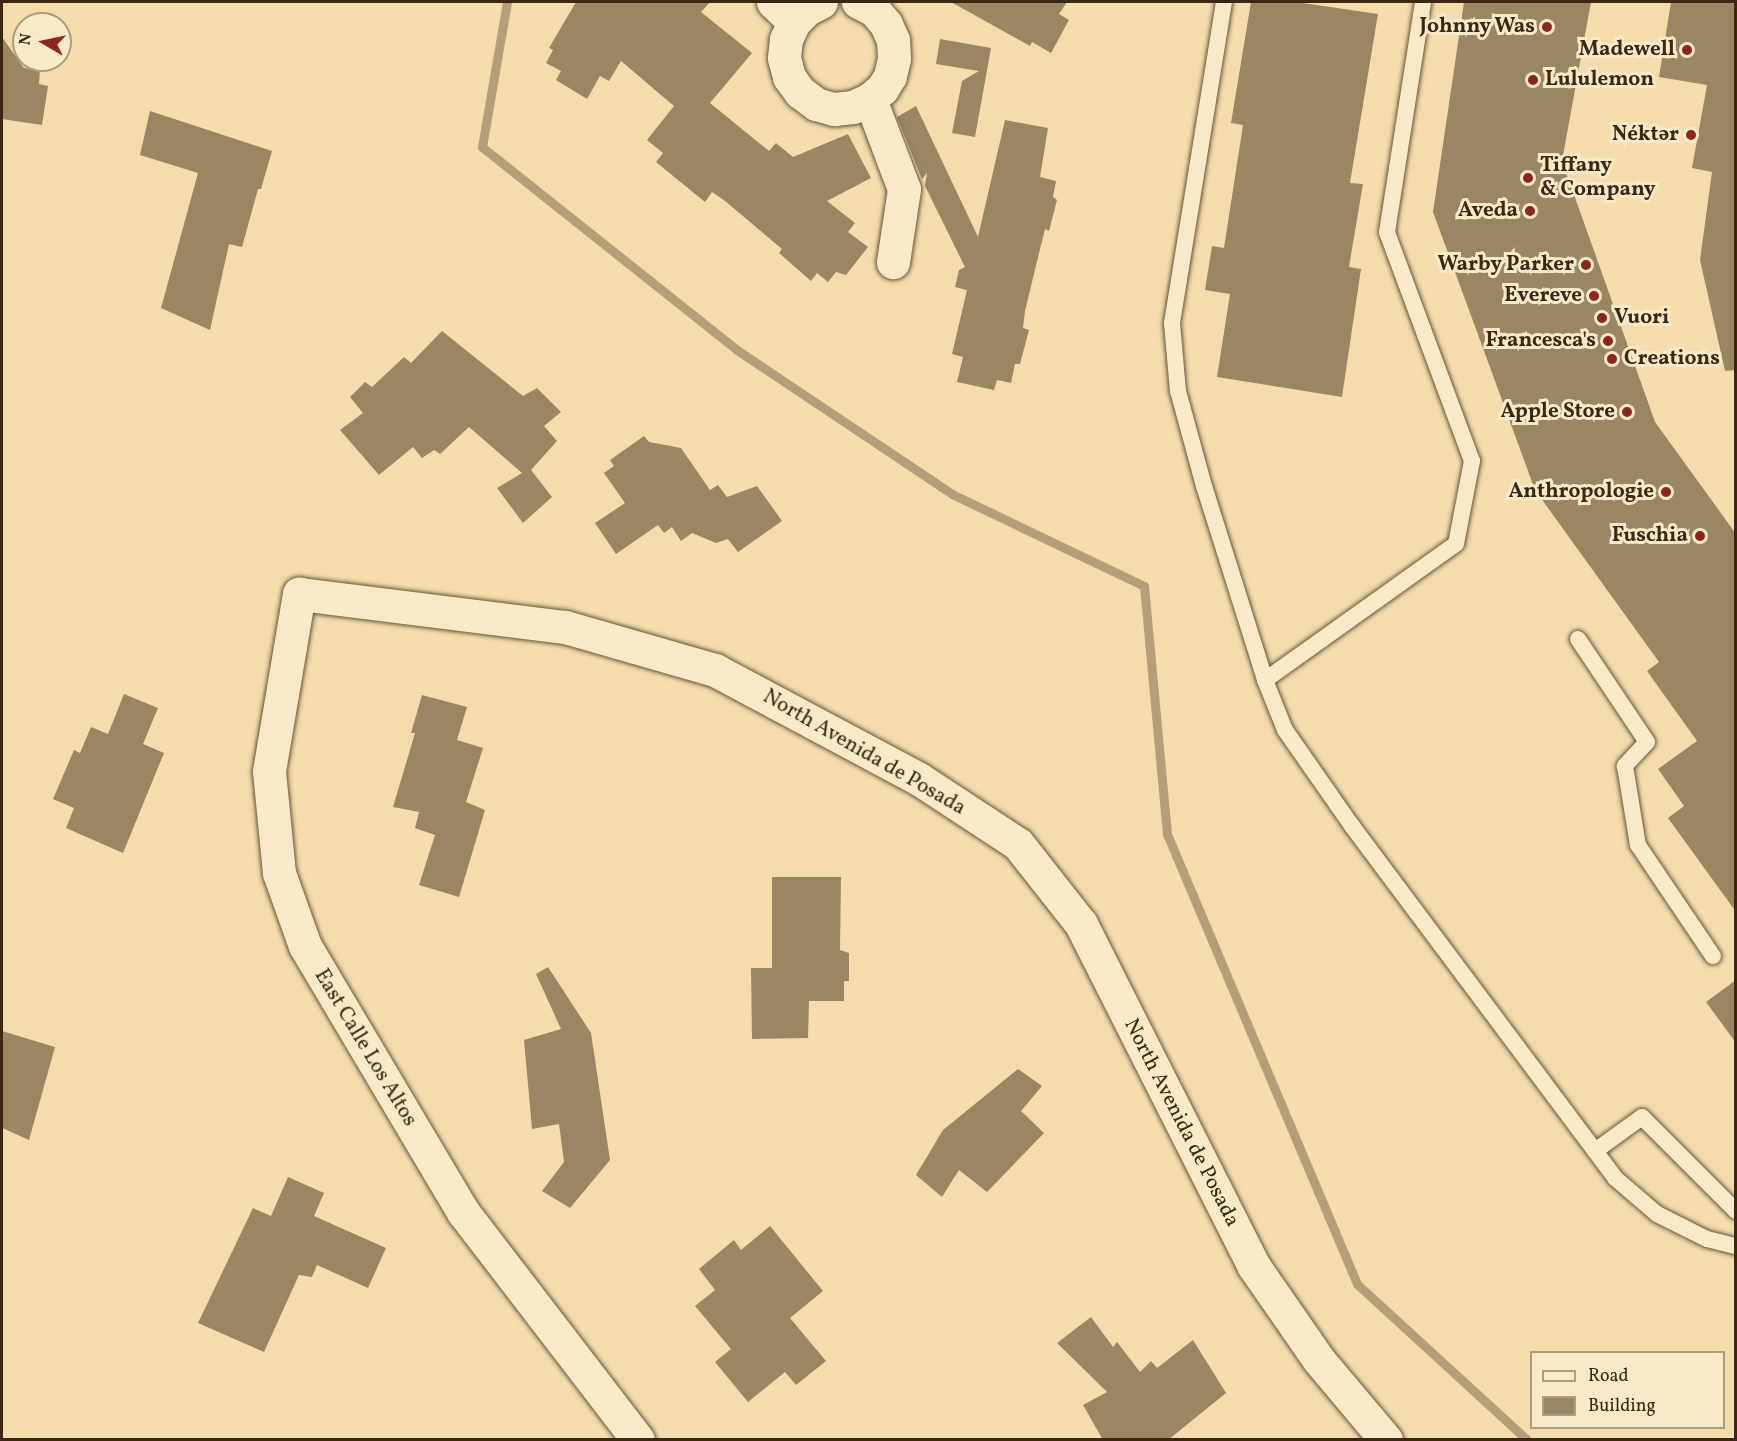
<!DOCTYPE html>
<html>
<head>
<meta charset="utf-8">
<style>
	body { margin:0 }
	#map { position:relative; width:1737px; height:1441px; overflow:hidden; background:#f4ddab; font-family:Vollkorn,serif }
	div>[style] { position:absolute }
	.stream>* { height:9px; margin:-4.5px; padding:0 4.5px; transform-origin:4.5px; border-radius:4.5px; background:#b59f78 }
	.building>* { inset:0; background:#9b8663 }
	.roads { filter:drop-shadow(0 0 2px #68553a) drop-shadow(0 0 2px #68553a) }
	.service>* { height:16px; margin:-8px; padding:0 8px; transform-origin:8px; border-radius:8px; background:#f8e9c8 }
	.minor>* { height:33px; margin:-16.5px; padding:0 16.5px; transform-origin:16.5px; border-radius:16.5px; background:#f8e9c8 }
	.dots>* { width:16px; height:16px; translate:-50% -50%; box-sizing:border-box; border:3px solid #f8e9c8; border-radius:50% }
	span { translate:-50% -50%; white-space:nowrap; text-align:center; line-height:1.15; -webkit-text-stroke:6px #f8e9c8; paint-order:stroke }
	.poi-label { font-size:21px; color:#3a2815; font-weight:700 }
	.right { translate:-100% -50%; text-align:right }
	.left { translate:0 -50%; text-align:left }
	.street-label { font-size:21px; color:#3a2815 }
	.frame { position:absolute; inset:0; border:3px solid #3a2815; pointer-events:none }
	.legend { position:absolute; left:1530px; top:1351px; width:195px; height:78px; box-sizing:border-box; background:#f8e9c8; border:2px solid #ac9c80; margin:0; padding:8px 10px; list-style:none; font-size:18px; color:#3a2815 }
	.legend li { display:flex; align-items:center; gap:12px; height:30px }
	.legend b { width:30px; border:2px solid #ac9c80 }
	.north { position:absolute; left:12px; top:12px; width:60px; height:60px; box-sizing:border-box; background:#f8e9c8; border:2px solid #ac9c80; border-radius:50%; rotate:279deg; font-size:16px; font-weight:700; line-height:24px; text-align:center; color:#3a2815 }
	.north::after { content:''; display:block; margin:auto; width:21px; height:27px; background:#8f2418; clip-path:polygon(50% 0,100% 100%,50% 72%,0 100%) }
</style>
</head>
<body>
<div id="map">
	<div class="stream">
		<div style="left:507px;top:2px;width:147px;rotate:99.8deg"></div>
		<div style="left:482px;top:147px;width:326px;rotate:38.5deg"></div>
		<div style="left:737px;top:350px;width:259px;rotate:33.8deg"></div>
		<div style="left:952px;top:494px;width:213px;rotate:25.6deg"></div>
		<div style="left:1144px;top:586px;width:249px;rotate:84.7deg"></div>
		<div style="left:1167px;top:834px;width:488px;rotate:67.1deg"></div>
		<div style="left:1357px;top:1284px;width:231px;rotate:42.5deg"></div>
	</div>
	<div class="building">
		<div style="clip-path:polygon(576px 2px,710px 2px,701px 12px,752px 53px,710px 103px,769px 151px,776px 143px,793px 157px,848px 134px,871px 178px,827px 201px,855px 223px,848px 232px,868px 247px,846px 275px,836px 272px,828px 282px,817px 273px,811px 281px,779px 253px,782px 249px,725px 201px,712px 192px,705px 202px,656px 162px,663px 153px,647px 140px,674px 106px,621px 61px,609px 81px,600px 76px,587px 99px,556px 80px,561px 71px,546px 63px,553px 50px,549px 48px)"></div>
		<div style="clip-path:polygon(951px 2px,1067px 2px,1059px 14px,1069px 20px,1051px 53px,1032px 42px,1030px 46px)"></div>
		<div style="clip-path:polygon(1251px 2px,1296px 2px,1378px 14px,1350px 183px,1363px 184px,1349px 267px,1361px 269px,1342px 397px,1217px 377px,1230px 294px,1205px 290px,1212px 246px,1224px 248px,1243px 125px,1231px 123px)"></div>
		<div style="clip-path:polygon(1464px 2px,1591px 2px,1562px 161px,1655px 422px,1736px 534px,1736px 912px,1668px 818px,1684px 806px,1658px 769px,1697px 741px,1647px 671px,1659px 662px,1535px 490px,1433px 212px)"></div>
		<div style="clip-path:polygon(1671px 2px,1736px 2px,1736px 370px,1725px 371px,1700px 260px,1712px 172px,1692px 168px,1707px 85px,1659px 77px)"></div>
		<div style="clip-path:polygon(2px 37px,24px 68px,40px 70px,39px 84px,48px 86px,42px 125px,2px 119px)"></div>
		<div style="clip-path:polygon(940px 39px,991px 48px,975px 137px,952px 133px,962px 81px,979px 71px,936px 64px)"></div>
		<div style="clip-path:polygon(916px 106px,978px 237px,1005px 120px,1048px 128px,1040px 177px,1056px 181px,1053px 197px,1057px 200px,1049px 231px,1045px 229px,1040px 249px,1025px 311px,1023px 328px,1029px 330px,1020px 364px,1015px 364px,1011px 383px,997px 380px,994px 390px,957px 382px,963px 357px,952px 354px,967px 290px,955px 287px,959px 270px,965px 267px,925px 186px,927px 173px,922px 179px,897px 117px)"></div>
		<div style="clip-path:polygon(150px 111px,272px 151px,261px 189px,258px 189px,242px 247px,229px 244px,210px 330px,161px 308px,198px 173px,140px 155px)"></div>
		<div style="clip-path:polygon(442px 331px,523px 396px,537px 388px,561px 412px,544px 426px,557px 441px,531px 470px,552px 497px,523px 523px,497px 488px,522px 473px,469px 427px,440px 454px,434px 450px,422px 458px,413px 447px,379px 475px,340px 430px,363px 413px,350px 397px,365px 382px,372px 387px,404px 357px,411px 363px)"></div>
		<div style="clip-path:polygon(644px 436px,649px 442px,681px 448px,710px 490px,718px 485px,727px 497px,757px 486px,782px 521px,738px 552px,728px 539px,716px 543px,692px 533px,681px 541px,672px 527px,664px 533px,658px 525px,616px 554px,595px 523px,625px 503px,604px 473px,614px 466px,610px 460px)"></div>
		<div style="clip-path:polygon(124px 694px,158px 708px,143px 744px,164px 753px,123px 853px,66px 828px,74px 808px,53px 799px,74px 750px,80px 753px,91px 727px,108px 734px)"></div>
		<div style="clip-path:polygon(422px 695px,467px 707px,457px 740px,483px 748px,466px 802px,485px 810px,459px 897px,419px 885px,435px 835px,415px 828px,419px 812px,393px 807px,415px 733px,411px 733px)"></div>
		<div style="clip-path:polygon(772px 877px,841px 877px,840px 950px,849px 953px,849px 981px,844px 981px,844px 1001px,809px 1001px,808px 1038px,752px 1039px,751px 968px,772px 968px)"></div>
		<div style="clip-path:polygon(548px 967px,591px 1033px,610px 1160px,570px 1208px,542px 1191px,564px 1162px,559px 1124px,532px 1129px,524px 1040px,561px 1029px,536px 974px)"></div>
		<div style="clip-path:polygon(1736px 980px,1736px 1043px,1706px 1002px)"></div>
		<div style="clip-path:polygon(2px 1031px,55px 1047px,29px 1140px,2px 1128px)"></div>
		<div style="clip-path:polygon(1018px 1069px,1042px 1086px,1021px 1111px,1044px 1133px,987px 1192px,959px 1170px,942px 1197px,916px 1175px,943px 1130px)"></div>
		<div style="clip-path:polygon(288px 1177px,324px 1193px,314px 1216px,386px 1248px,368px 1288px,317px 1265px,312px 1277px,299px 1275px,264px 1352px,198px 1323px,253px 1208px,271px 1216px)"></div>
		<div style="clip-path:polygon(770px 1226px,823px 1291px,790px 1318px,826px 1361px,796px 1385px,785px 1372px,748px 1402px,715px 1362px,731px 1349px,695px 1306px,715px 1290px,699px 1269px,734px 1240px,741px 1250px)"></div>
		<div style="clip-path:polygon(1091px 1317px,1113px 1347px,1117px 1342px,1140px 1372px,1151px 1361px,1157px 1368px,1193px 1340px,1226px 1393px,1168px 1440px,1103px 1440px,1083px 1405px,1107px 1392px,1057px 1343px)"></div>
	</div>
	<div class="roads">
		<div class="service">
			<div style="left:1224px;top:2px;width:325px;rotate:99.2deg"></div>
			<div style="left:1172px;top:323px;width:68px;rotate:85deg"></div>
			<div style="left:1178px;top:391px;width:98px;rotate:74.7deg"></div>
			<div style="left:1204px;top:486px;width:203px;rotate:72.5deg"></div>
			<div style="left:1265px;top:680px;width:54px;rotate:68.2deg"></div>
			<div style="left:1285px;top:730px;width:117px;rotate:55.1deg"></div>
			<div style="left:1352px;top:826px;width:439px;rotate:53.2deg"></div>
			<div style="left:1615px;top:1178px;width:55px;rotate:40.6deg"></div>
			<div style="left:1657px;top:1214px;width:56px;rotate:26.6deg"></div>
			<div style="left:1707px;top:1239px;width:30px;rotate:14deg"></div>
			<div style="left:1578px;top:639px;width:124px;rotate:56.2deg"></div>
			<div style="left:1647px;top:742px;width:33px;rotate:133deg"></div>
			<div style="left:1625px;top:766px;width:80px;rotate:80.7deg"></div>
			<div style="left:1638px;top:845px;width:134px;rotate:56deg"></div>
			<div style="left:1265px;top:680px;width:234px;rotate:-35.5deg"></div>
			<div style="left:1456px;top:544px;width:85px;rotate:-79.1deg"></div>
			<div style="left:1472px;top:461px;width:244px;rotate:-110.4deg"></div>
			<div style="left:1387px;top:232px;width:233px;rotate:-81.1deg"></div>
			<div style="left:1595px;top:1151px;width:58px;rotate:-35.9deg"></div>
			<div style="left:1642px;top:1117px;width:133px;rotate:45deg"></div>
		</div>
		<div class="minor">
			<div style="left:773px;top:2px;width:29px;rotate:44deg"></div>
			<div style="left:821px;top:2px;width:16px;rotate:153deg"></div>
			<div style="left:807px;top:9px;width:18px;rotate:135deg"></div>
			<div style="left:794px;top:22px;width:19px;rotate:115deg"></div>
			<div style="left:786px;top:39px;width:19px;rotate:96deg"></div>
			<div style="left:784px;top:58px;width:20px;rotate:75deg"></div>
			<div style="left:789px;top:77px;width:19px;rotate:54deg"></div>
			<div style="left:800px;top:92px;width:20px;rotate:37deg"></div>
			<div style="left:816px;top:104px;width:19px;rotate:16deg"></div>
			<div style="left:834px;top:109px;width:19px;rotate:-6deg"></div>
			<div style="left:853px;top:107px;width:19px;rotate:-25deg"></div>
			<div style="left:870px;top:99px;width:16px;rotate:-40deg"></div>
			<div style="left:882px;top:89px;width:15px;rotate:-58deg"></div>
			<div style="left:890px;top:76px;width:18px;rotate:-77deg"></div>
			<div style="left:894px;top:58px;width:18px;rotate:-93deg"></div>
			<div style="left:893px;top:40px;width:17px;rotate:-114deg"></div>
			<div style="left:886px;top:24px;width:18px;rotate:-131deg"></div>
			<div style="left:874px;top:10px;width:18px;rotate:-153deg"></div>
			<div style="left:870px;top:99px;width:96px;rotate:69.3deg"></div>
			<div style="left:904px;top:189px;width:74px;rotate:98.6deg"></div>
			<div style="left:638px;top:1440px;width:287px;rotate:-127.5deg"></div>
			<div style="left:463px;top:1212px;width:309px;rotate:-120.7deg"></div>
			<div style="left:305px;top:946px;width:77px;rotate:-109.6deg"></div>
			<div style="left:279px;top:873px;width:102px;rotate:-95.6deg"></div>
			<div style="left:269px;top:771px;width:180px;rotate:-80.4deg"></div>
			<div style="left:299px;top:594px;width:268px;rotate:7.1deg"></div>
			<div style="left:565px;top:627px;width:156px;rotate:16deg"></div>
			<div style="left:715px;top:670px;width:231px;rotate:28.1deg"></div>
			<div style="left:919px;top:779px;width:118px;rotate:33.3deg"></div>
			<div style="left:1018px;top:844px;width:102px;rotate:51.8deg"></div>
			<div style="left:1081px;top:924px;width:382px;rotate:63.2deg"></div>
			<div style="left:1253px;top:1265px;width:114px;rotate:55.3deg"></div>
			<div style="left:1318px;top:1359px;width:106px;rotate:50deg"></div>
		</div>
	</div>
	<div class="dots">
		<div style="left:1547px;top:27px;background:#8f2418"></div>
		<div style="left:1687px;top:50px;background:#8f2418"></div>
		<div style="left:1533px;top:80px;background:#8f2418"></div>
		<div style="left:1691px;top:135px;background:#8f2418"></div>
		<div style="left:1528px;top:178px;background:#8f2418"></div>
		<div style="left:1530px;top:211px;background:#8f2418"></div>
		<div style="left:1586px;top:265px;background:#8f2418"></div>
		<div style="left:1594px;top:296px;background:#8f2418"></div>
		<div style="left:1602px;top:318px;background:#8f2418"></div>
		<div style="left:1608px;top:341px;background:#8f2418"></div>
		<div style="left:1612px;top:359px;background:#8f2418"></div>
		<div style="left:1627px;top:412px;background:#8f2418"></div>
		<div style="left:1666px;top:492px;background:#8f2418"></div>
		<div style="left:1700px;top:536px;background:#8f2418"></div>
	</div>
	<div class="poi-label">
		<span class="right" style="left:1535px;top:27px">Johnny Was</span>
		<span class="right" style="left:1675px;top:50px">Madewell</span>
		<span class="left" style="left:1545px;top:80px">Lululemon</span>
		<span class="right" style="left:1679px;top:135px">Néktər</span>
		<span class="left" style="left:1540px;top:178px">Tiffany<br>&amp; Company</span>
		<span class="right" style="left:1518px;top:211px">Aveda</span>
		<span class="right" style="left:1574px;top:265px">Warby Parker</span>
		<span class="right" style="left:1582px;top:296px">Evereve</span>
		<span class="left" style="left:1614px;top:318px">Vuori</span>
		<span class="right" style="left:1596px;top:341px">Francesca's</span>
		<span class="left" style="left:1624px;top:359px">Creations</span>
		<span class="right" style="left:1615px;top:412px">Apple Store</span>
		<span class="right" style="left:1654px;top:492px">Anthropologie</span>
		<span class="right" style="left:1688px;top:536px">Fuschia</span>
	</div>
	<div class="street-label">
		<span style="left:864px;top:753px;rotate:30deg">North Avenida de Posada</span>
		<span style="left:365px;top:1048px;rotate:59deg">East Calle Los Altos</span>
		<span style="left:1181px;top:1123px;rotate:63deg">North Avenida de Posada</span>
	</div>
	<div class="frame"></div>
	<ul class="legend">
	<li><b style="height:8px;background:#f8e9c8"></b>Road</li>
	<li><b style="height:16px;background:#9b8663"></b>Building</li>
	</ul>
	<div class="north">N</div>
</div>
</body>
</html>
